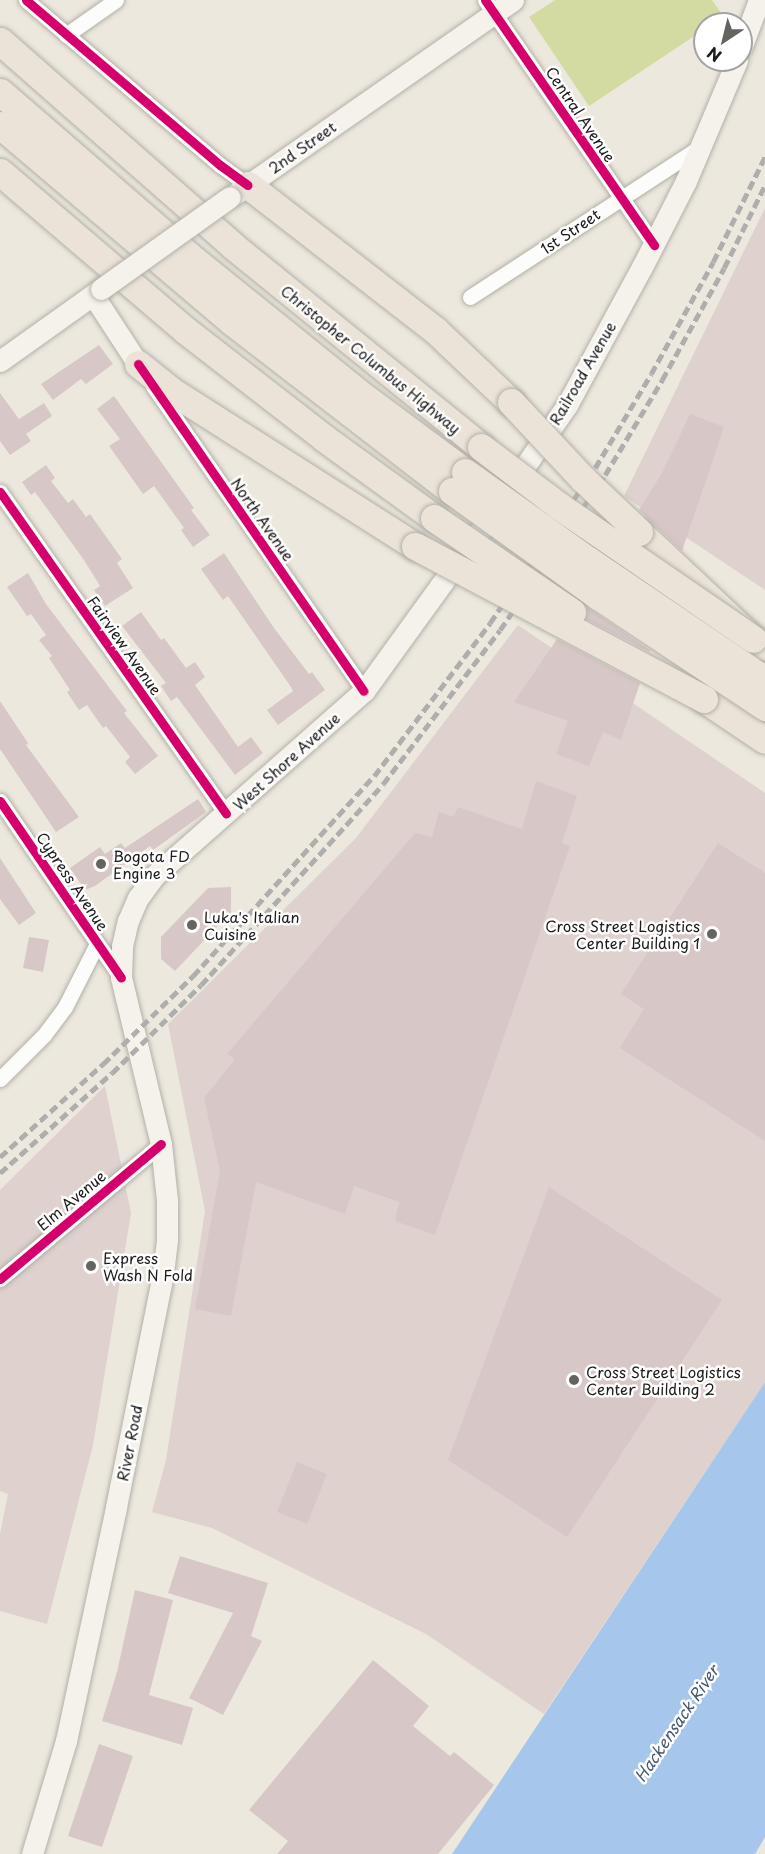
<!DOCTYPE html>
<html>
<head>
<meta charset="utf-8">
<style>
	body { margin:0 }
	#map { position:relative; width:765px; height:1854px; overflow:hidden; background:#ece8dd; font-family:"Playpen Sans",sans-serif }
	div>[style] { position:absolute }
	.industrial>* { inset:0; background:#ded1ce }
	.green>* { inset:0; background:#d3daa2 }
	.water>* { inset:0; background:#a6c6ec }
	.building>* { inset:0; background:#d7c8c7 }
	.roads { filter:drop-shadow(0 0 2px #b2b0a9) drop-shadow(0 0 2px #b2b0a9) }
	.street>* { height:15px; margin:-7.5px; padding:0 7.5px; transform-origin:7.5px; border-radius:7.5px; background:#fcfcfa }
	.secondary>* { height:21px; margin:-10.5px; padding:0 10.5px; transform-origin:10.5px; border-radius:10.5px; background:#f5f2ec }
	.highway>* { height:27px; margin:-13.5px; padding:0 13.5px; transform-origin:13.5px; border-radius:13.5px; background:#ebe3d8 }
	.rail>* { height:4.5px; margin-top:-2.25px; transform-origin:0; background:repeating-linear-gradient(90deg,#afaead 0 9px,transparent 0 13.5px) }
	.bridges { filter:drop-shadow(0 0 2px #b2b0a9) drop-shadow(0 0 2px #b2b0a9) }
	.secondary-bridge>* { height:21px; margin:-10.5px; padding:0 10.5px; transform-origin:10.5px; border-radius:10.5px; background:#f5f2ec }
	.highway-bridge>* { height:27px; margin:-13.5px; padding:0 13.5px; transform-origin:13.5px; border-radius:13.5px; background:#ebe3d8 }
	.cycleway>* { height:9px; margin:-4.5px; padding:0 4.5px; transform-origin:4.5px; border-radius:4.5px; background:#d6006c }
	.dots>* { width:16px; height:16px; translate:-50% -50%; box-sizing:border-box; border:3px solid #fff; border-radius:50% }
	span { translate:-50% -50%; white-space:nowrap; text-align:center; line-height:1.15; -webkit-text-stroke:5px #fff; paint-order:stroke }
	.street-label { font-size:15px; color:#1c1c1c }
	.poi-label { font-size:15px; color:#1c1c1c }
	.left { translate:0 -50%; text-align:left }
	.right { translate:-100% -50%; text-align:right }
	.water-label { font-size:16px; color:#475a72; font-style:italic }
	.north { position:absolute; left:693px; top:12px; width:60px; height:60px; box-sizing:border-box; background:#fff; border:2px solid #a4a4a4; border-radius:50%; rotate:215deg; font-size:16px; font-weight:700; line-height:24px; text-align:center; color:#1c1c1c }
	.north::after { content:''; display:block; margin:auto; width:21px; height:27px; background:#656360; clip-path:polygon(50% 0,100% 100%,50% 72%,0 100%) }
</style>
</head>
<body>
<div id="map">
	<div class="industrial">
		<div style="clip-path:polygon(765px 208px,765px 590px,624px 496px)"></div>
		<div style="clip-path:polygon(518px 625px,765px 793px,765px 1382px,544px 1714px,426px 1634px,212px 1528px,152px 1512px,166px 1460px,205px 1211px,168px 1024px,356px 838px)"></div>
		<div style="clip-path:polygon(105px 1086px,131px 1213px,93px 1445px,47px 1624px,0 1611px,0 1534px,8px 1494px,0 1491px,0 1190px)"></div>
	</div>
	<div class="green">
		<div style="clip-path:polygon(555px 0,712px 0,723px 16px,712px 24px,705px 24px,705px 29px,589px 106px,529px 17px)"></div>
	</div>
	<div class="water">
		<div style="clip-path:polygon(765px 1382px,765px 1837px,755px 1854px,452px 1854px)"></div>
	</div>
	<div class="building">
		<div style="clip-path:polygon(99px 345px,113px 364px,86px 384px,81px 379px,53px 400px,41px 384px)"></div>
		<div style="clip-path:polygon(0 393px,19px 419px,44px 403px,52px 416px,26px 434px,31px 441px,10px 455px,0 441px)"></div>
		<div style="clip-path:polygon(114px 396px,194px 508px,191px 510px,210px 535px,193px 547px,181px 530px,184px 528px,154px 486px,143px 494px,109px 446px,120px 439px,97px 409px)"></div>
		<div style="clip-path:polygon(690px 414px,724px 427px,682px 551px,639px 510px,662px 473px)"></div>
		<div style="clip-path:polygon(46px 465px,55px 478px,51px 481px,68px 503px,73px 499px,86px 517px,90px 514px,122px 559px,117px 563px,133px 588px,105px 606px,94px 590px,100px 586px,84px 560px,35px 492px,31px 495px,22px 482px)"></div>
		<div style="clip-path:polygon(224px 553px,274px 628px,309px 674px,312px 672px,325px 690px,278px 725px,267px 710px,293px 691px,291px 687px,228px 596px,223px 600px,201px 569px)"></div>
		<div style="clip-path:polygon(28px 573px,46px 604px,127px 711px,124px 713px,158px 756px,135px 774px,125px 762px,130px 757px,106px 726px,103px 728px,87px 705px,79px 710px,67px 692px,70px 690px,49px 658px,52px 656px,39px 640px,46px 635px,31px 614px,27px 616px,7px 587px)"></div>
		<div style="clip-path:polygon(587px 607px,650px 650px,649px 652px,586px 619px)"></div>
		<div style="clip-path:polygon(141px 612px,161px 640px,164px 638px,186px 668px,195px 662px,205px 677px,195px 685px,238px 747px,251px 737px,263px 753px,235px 775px,177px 697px,171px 701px,161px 686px,166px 683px,122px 626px)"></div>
		<div style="clip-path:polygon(557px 639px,640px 683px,621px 740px,603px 732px,589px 766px,556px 754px,568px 721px,514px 702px)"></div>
		<div style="clip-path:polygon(0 701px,28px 743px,26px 745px,79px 817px,56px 832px,0 749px)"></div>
		<div style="clip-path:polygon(536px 781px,577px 796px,562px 843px,570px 846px,435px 1235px,395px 1221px,399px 1202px,354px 1186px,345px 1214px,256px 1182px,231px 1316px,195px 1309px,220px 1171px,204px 1098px,235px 1059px,227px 1054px,415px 833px,432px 837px,439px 812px,454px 817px,458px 807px,522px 829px)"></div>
		<div style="clip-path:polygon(198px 799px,206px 812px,153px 850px,150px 846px,95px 886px,85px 890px,70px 868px,100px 847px,105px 854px,121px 843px,125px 848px)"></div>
		<div style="clip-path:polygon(718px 843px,765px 873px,765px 1141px,620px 1048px,644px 1009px,621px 994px)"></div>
		<div style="clip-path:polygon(0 858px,36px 913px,19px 925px,0 899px)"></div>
		<div style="clip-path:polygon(231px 887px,231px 912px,175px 971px,161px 959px,161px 937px,208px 888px)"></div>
		<div style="clip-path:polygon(29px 937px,49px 940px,43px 972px,23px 968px)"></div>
		<div style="clip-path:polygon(549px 1187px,722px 1300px,567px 1537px,448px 1460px)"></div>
		<div style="clip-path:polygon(297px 1462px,327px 1474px,307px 1524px,277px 1512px)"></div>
		<div style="clip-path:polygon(180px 1556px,268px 1583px,251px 1636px,262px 1641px,223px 1715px,189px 1698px,233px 1613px,168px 1593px)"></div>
		<div style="clip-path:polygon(135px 1590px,173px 1600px,149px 1695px,193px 1708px,182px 1745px,102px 1721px,117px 1672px)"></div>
		<div style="clip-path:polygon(373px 1660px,429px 1706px,413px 1726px,450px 1756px,454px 1752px,494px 1785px,438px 1854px,277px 1854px,288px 1841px,249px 1810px)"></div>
		<div style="clip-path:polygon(99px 1744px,133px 1756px,102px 1847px,68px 1836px)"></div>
	</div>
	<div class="roads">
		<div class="street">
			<div style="left:26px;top:0;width:255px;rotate:40.4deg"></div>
			<div style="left:220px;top:165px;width:34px;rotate:36deg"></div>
			<div style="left:485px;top:0;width:298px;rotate:55.4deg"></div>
			<div style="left:66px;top:35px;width:61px;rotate:-35deg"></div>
			<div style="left:470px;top:297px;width:275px;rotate:-33.1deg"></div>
			<div style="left:153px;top:386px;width:371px;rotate:55.3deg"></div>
			<div style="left:0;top:492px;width:393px;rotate:54.9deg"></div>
			<div style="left:0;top:801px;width:214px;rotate:55.6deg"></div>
			<div style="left:0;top:1079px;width:62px;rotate:-45deg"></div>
			<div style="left:44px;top:1035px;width:35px;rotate:-53deg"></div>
			<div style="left:65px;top:1007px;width:71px;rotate:-63.1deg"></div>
			<div style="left:0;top:1279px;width:210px;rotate:-40deg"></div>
		</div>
		<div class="secondary">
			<div style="left:741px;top:48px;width:51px;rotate:-69.4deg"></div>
			<div style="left:235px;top:194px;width:339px;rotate:-34.9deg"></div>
			<div style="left:93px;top:295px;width:82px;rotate:56.9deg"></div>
			<div style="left:0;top:361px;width:124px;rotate:-35.5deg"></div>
			<div style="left:32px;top:1854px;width:118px;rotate:-73.3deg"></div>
			<div style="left:66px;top:1741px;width:239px;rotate:-77.9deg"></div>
			<div style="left:116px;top:1507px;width:239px;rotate:-78.6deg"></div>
			<div style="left:163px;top:1273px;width:33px;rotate:-83deg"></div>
			<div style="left:167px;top:1240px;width:40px;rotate:-90deg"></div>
			<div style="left:167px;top:1200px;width:56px;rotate:-96.1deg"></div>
			<div style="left:161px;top:1144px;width:171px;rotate:-103.5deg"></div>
			<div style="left:121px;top:978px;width:32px;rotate:-88deg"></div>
			<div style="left:122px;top:946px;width:26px;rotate:-77deg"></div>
			<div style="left:128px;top:921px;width:25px;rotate:-67deg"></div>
			<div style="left:138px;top:898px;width:26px;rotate:-54deg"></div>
			<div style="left:153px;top:877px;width:281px;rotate:-41.4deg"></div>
			<div style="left:364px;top:691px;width:215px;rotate:-54.1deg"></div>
			<div style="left:490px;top:517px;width:136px;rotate:-55.5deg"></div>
			<div style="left:567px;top:405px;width:157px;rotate:-61.5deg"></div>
			<div style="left:642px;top:267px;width:97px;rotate:-62.9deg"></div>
			<div style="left:686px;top:181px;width:131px;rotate:-67.1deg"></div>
		</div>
		<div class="highway">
			<div style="left:0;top:41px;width:310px;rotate:41.3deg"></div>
			<div style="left:233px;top:246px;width:319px;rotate:39deg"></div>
			<div style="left:0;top:92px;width:249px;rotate:40.9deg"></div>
			<div style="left:188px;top:255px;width:225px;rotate:38.9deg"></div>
			<div style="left:363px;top:396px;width:127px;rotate:36.7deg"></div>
			<div style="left:0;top:125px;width:303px;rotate:40.3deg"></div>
			<div style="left:231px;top:321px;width:279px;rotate:37.6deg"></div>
			<div style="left:0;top:172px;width:243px;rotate:40.5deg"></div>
			<div style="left:185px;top:330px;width:176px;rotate:37.8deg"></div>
			<div style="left:324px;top:438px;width:136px;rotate:36deg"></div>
			<div style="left:248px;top:185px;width:237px;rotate:37.8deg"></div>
			<div style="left:435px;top:330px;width:105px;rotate:43.5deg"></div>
			<div style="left:138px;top:364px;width:45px;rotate:38.7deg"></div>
			<div style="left:173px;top:392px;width:287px;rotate:32.5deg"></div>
			<div style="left:639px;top:532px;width:156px;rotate:43.2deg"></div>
			<div style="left:753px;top:639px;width:14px;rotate:34deg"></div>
			<div style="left:704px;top:699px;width:73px;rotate:33.9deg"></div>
		</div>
	</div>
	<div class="rail">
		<div style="left:0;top:1157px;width:139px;rotate:-42.1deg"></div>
		<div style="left:103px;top:1064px;width:126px;rotate:-44.4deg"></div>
		<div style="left:193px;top:976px;width:270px;rotate:-47.9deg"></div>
		<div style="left:374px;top:776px;width:192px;rotate:-52.8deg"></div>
		<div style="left:490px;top:623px;width:187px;rotate:-55.9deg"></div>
		<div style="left:595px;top:468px;width:109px;rotate:-59.2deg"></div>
		<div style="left:651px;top:374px;width:128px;rotate:-61deg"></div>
		<div style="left:713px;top:262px;width:117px;rotate:-63.7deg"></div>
		<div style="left:0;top:1173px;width:150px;rotate:-41.8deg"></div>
		<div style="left:112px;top:1073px;width:125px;rotate:-44.7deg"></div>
		<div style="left:201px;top:985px;width:271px;rotate:-47.8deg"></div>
		<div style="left:383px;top:784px;width:193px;rotate:-52.8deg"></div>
		<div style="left:500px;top:630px;width:187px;rotate:-55.9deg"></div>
		<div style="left:605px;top:475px;width:111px;rotate:-59deg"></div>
		<div style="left:662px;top:380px;width:128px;rotate:-61deg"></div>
		<div style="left:724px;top:268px;width:93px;rotate:-63.7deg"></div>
	</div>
	<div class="bridges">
		<div class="secondary-bridge">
			<div style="left:101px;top:289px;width:158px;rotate:-35.5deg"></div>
		</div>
		<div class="highway-bridge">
			<div style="left:511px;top:402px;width:105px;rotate:46.9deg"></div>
			<div style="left:583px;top:479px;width:77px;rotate:43.4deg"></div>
			<div style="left:481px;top:447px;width:98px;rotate:37.1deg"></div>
			<div style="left:559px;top:506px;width:235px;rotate:34.4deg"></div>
			<div style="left:465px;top:472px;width:151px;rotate:35.6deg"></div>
			<div style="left:588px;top:560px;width:214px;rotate:34.1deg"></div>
			<div style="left:452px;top:491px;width:180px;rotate:35.7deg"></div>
			<div style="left:598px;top:596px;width:201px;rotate:33.6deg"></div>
			<div style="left:434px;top:518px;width:167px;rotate:34.3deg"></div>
			<div style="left:415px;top:546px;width:327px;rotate:27.9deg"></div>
		</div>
	</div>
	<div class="cycleway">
		<div style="left:26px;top:0;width:255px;rotate:40.4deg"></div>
		<div style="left:220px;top:165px;width:34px;rotate:36deg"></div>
		<div style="left:485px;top:0;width:298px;rotate:55.4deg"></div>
		<div style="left:138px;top:364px;width:397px;rotate:55.4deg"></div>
		<div style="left:0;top:492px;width:393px;rotate:54.9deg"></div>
		<div style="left:0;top:801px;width:214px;rotate:55.6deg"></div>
		<div style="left:0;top:1279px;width:210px;rotate:-40deg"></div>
	</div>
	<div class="dots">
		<div style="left:101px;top:864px;background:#656360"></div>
		<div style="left:192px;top:925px;background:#656360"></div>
		<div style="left:712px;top:934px;background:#656360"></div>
		<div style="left:91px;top:1266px;background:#656360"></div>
		<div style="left:574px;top:1380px;background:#656360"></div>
	</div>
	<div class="street-label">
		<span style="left:581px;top:114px;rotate:56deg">Central Avenue</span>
		<span style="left:302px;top:147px;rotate:-35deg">2nd Street</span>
		<span style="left:570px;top:231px;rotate:-34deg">1st Street</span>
		<span style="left:371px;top:359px;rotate:39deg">Christopher Columbus Highway</span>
		<span style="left:582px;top:373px;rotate:-60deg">Railroad Avenue</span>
		<span style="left:263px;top:519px;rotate:55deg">North Avenue</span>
		<span style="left:125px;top:645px;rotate:55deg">Fairview Avenue</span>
		<span style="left:286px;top:761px;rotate:-42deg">West Shore Avenue</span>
		<span style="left:73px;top:881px;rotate:56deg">Cypress Avenue</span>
		<span style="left:71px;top:1200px;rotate:-40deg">Elm Avenue</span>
		<span style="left:129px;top:1443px;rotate:-79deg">River Road</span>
	</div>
	<div class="poi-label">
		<span class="left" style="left:113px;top:864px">Bogota FD<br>Engine 3</span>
		<span class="left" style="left:204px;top:925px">Luka's Italian<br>Cuisine</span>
		<span class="right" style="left:700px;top:934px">Cross Street Logistics<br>Center Building 1</span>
		<span class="left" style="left:103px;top:1266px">Express<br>Wash N Fold</span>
		<span class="left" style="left:586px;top:1380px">Cross Street Logistics<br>Center Building 2</span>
	</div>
	<div class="water-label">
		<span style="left:676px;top:1723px;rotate:-56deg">Hackensack River</span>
	</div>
	<div class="north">N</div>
</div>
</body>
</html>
